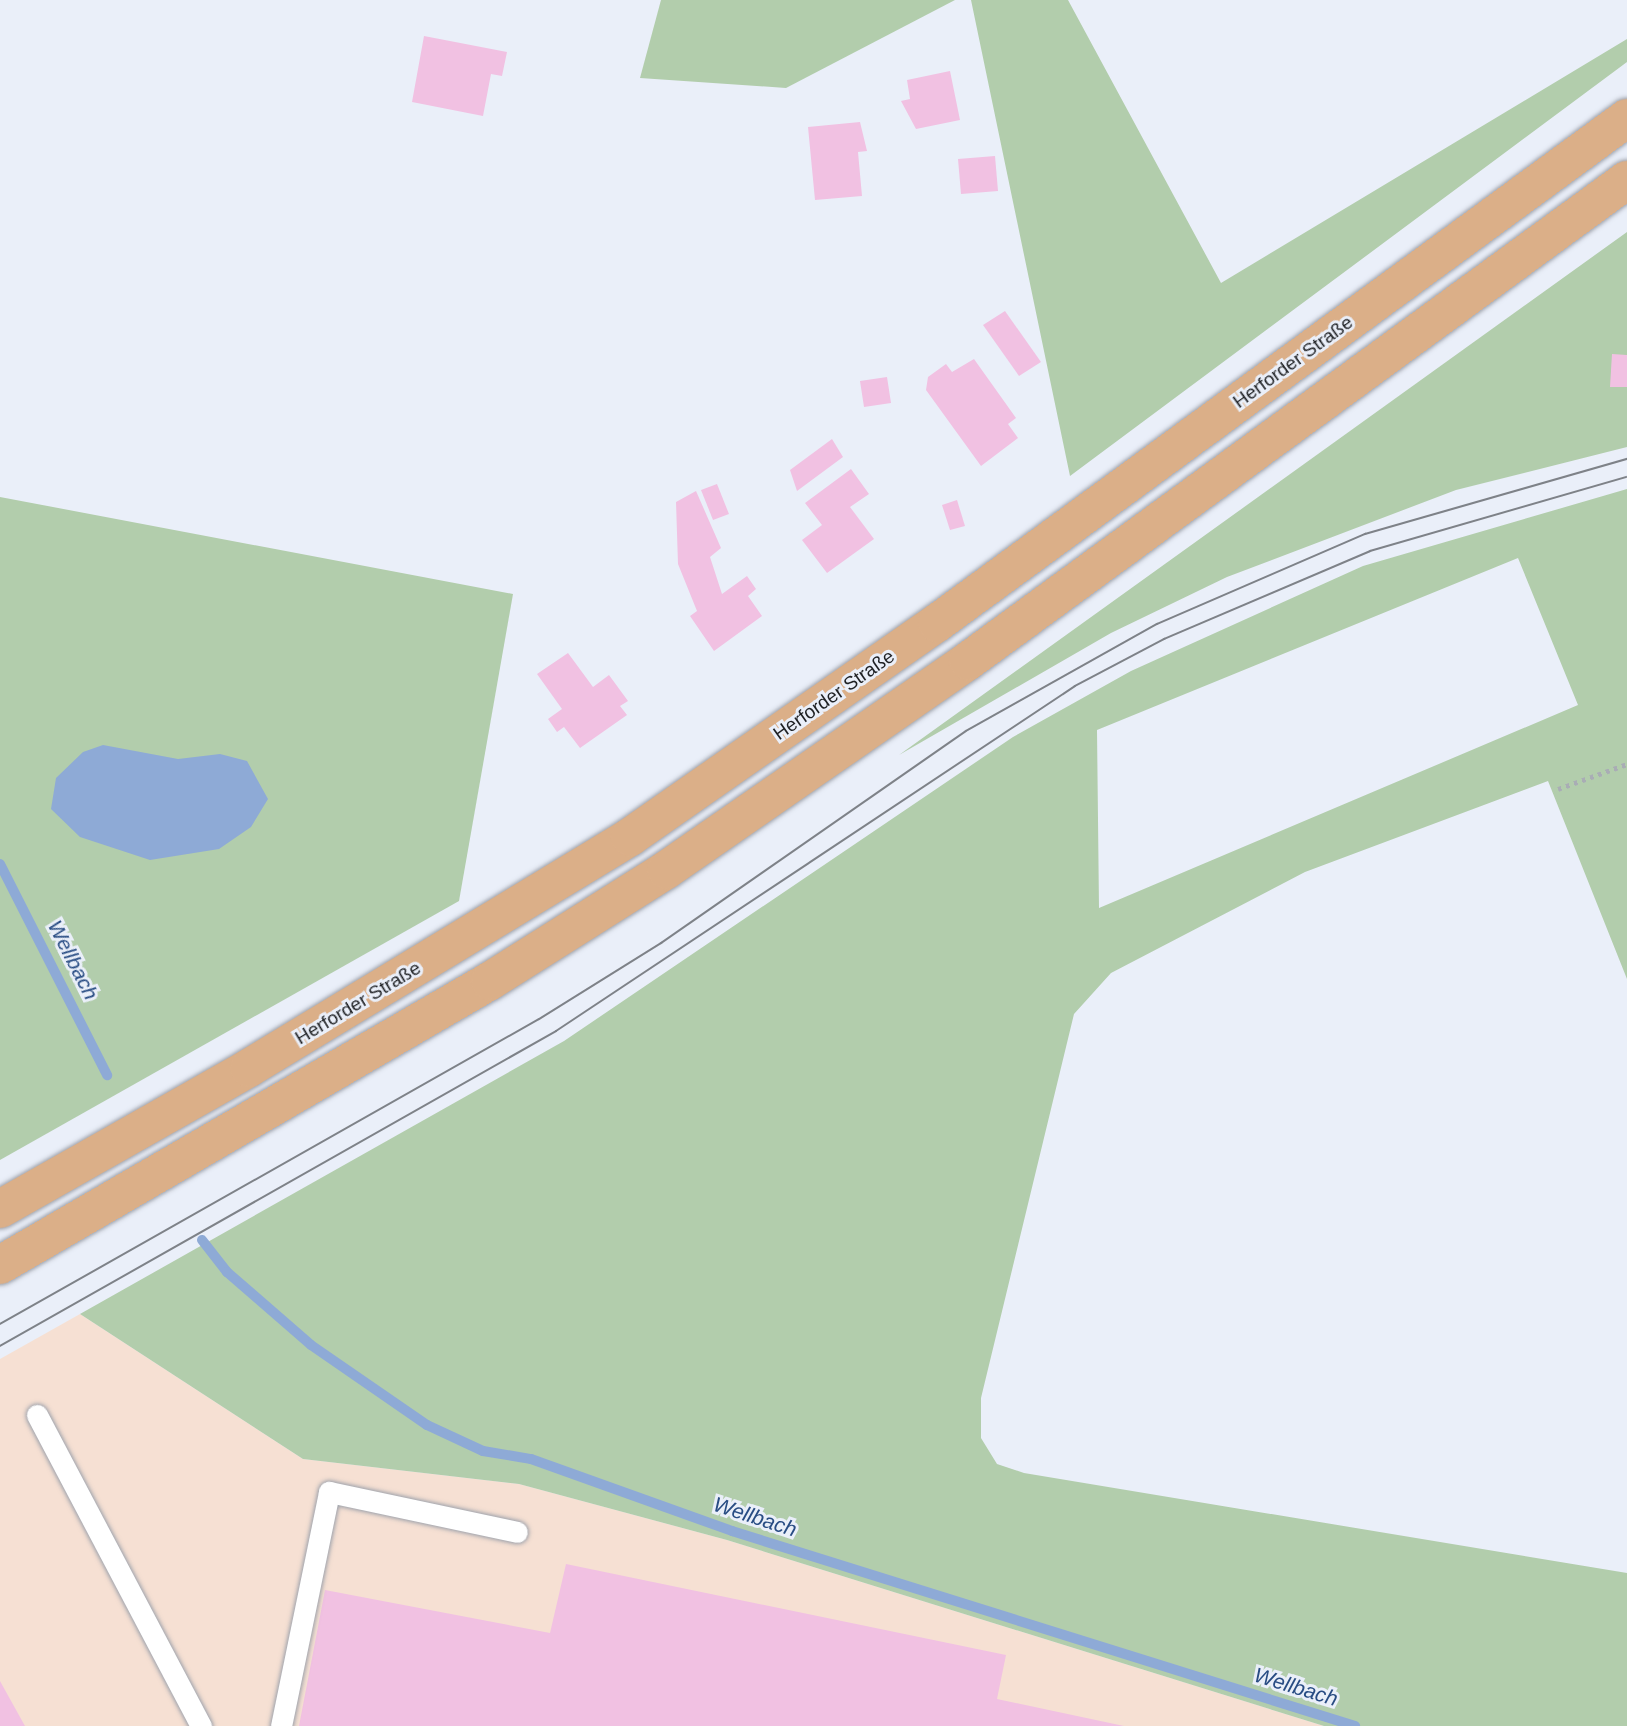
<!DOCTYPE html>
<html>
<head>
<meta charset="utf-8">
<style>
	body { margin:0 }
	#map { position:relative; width:1627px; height:1726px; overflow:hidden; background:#eaeff9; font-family:Helvetica,sans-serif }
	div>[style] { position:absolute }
	.industrial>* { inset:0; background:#f6e0d3 }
	.green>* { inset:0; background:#b2cdac }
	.water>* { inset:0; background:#8eaad6 }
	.stream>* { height:10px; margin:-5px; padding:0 5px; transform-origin:5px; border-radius:5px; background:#8eaad6 }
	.building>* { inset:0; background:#f1c1e2 }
	.path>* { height:4.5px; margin-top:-2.25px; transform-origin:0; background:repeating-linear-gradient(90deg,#a9adb5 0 3.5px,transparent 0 8.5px) }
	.roads { filter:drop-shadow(0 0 2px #9fa3ac) drop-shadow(0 0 2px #9fa3ac) }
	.lane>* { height:21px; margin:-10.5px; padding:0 10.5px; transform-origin:10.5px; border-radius:10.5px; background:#fff }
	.primary>* { height:38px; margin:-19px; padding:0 19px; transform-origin:19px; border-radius:19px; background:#dbaf88 }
	.tram>* { height:2px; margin:-1px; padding:0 1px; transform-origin:1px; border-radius:1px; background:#7e8288 }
	span { translate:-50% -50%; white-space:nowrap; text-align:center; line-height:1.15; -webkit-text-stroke:6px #eaeff9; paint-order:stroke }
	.street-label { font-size:19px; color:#1e2023 }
	.water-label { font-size:21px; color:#284c83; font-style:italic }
</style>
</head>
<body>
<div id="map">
	<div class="industrial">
		<div style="clip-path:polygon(80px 1314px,303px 1459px,519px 1484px,727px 1540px,1324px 1726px,0 1726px,0 1359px)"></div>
	</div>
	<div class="green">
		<div style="clip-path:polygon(661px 0,955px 0,786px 88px,640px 78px)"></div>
		<div style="clip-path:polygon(971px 0,1068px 0,1221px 283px,1627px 39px,1627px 62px,1070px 476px)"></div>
		<div style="clip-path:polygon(1627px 232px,1627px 447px,1456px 490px,1227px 577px,1111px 633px,899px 755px)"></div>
		<div style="clip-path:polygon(evenodd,1627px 489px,1627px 979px,1548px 781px,1305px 872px,1111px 973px,1074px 1014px,981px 1398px,981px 1438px,997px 1464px,1024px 1473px,1627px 1573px,1627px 1726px,1324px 1726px,727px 1540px,519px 1484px,303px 1459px,80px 1314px,564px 1041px,1013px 737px,1131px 671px,1363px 566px,1627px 489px,1518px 558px,1578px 705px,1099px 908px,1097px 730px,1518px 558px)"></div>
		<div style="clip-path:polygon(0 497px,513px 594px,459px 901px,0 1160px)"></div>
	</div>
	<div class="water">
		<div style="clip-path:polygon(103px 745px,178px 759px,220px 754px,247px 761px,268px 799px,251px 827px,219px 849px,150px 860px,80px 837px,51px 809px,56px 778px,83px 752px)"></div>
	</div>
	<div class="stream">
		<div style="left:0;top:864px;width:237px;rotate:63.1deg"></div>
		<div style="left:202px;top:1240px;width:41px;rotate:52deg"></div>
		<div style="left:227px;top:1272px;width:111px;rotate:41deg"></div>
		<div style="left:311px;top:1345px;width:141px;rotate:34.6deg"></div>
		<div style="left:427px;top:1425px;width:62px;rotate:24.9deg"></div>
		<div style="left:483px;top:1451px;width:49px;rotate:9.5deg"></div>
		<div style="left:531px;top:1459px;width:214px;rotate:19.7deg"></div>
		<div style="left:732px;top:1531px;width:653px;rotate:17.38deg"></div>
	</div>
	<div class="building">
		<div style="clip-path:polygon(424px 36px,507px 52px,502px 76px,491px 74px,483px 116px,412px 102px)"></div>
		<div style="clip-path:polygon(950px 71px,960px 120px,916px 129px,901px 101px,910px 99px,907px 80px)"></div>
		<div style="clip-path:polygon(860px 122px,867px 151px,858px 152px,862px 196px,815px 200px,808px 127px)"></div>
		<div style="clip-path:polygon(995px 156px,998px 191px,961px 194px,958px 159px)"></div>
		<div style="clip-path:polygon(1005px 311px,1041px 362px,1019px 376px,983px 325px)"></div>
		<div style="clip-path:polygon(1612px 354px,1627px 355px,1627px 387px,1610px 387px)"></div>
		<div style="clip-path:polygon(974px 359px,1016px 418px,1008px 424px,1018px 438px,981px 466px,926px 390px,928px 377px,946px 364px,952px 372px)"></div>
		<div style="clip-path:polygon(887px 377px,891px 403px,864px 407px,860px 381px)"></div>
		<div style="clip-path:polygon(832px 439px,843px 457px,797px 491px,790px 470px)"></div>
		<div style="clip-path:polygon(851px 469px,869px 494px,850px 507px,874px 539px,827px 573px,802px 540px,822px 525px,805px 503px)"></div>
		<div style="clip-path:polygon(717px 484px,729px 514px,713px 520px,701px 490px)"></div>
		<div style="clip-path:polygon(696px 491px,721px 548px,710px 557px,722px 594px,747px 576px,756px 589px,748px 596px,762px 616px,714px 651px,690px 616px,697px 611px,678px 564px,676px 502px)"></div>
		<div style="clip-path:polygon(957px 500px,965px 526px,950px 530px,942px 505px)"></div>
		<div style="clip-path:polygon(568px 653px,593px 687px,609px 675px,628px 701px,620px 706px,627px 715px,580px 748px,564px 727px,557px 732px,548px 719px,562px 709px,537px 674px)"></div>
		<div style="clip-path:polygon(566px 1564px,1006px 1655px,997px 1699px,1124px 1726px,299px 1726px,325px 1590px,550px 1633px)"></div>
		<div style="clip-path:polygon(0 1681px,25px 1726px,0 1726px)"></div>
	</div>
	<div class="path">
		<div style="left:1558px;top:789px;width:73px;rotate:-19.9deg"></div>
	</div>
	<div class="roads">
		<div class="lane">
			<div style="left:37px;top:1415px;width:352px;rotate:62.2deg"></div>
			<div style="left:281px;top:1726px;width:239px;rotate:-78.4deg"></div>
			<div style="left:329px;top:1492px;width:192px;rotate:12deg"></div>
		</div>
		<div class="primary">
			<div style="left:0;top:1209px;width:286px;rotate:-29.5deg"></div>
			<div style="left:249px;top:1068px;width:446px;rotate:-31.2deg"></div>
			<div style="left:630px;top:837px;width:374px;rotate:-34.9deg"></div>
			<div style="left:937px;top:623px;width:855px;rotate:-36.2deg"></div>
			<div style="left:0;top:1265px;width:566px;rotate:-30.1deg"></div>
			<div style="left:490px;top:981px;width:208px;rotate:-32.2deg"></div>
			<div style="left:666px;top:870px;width:367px;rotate:-34.7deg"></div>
			<div style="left:968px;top:661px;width:816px;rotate:-36.13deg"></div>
		</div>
	</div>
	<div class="tram">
		<div style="left:0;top:1324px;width:619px;rotate:-29.5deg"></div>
		<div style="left:539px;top:1019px;width:144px;rotate:-31.9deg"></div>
		<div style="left:661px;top:943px;width:371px;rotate:-34.8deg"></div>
		<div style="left:966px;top:731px;width:219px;rotate:-29.3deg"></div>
		<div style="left:1157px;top:624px;width:227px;rotate:-23.4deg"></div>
		<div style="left:1365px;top:534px;width:273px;rotate:-16deg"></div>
		<div style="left:0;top:1346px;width:639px;rotate:-29.53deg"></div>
		<div style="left:556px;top:1031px;width:623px;rotate:-33.61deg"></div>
		<div style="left:1075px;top:686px;width:101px;rotate:-27.8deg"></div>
		<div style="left:1164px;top:639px;width:224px;rotate:-23.1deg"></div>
		<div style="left:1370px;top:551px;width:267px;rotate:-16.1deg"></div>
	</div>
	<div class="street-label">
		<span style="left:1293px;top:362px;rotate:-36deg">Herforder Straße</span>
		<span style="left:834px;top:695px;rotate:-35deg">Herforder Straße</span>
		<span style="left:358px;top:1003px;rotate:-31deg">Herforder Straße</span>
	</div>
	<div class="water-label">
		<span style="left:73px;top:960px;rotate:63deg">Wellbach</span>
		<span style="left:755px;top:1517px;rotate:18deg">Wellbach</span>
		<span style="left:1296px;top:1687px;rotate:17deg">Wellbach</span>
	</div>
</div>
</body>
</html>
